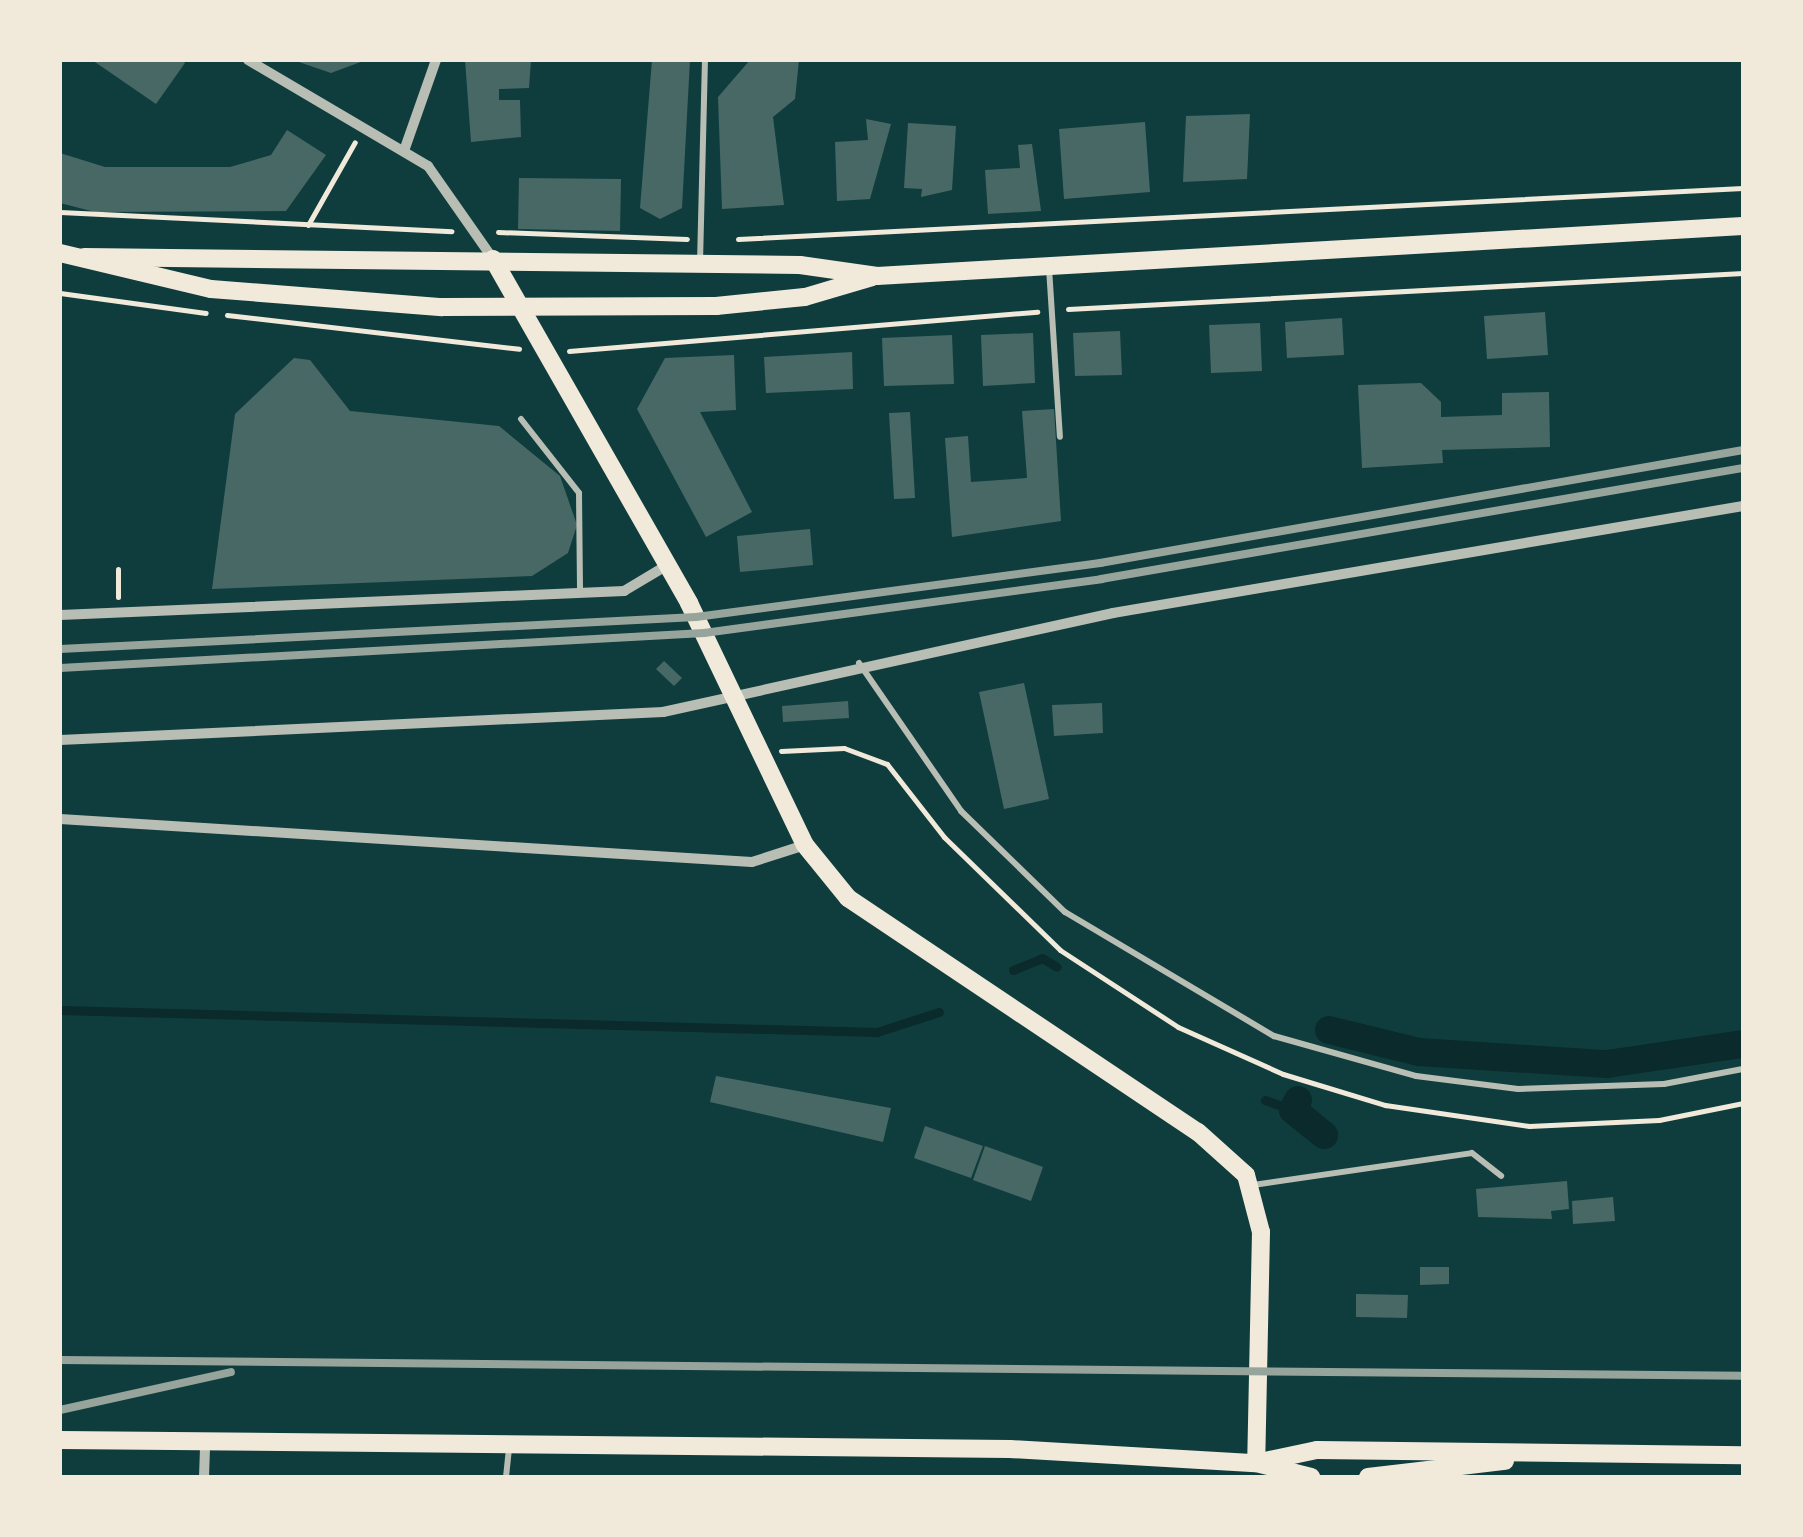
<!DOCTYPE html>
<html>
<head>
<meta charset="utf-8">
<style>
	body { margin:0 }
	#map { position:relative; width:1803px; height:1537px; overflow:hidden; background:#0f3d3e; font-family:Merriweather,serif }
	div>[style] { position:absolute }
	.stream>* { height:9px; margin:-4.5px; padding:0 4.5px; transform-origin:4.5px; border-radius:4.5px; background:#0a2a2b }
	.canal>* { height:28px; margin:-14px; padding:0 14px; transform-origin:14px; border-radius:14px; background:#0a2a2b }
	.building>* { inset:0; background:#486865 }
	.path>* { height:5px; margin:-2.5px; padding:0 2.5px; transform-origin:2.5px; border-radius:2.5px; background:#f1e9da }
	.service>* { height:6px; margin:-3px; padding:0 3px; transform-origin:3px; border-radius:3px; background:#b8beb3 }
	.minor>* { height:10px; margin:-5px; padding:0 5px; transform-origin:5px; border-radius:5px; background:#b8beb3 }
	.secondary>* { height:18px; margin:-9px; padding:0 9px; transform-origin:9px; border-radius:9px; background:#f1e9da }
	.primary>* { height:18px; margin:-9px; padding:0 9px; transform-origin:9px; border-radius:9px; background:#f1e9da }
	.rail>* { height:8px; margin:-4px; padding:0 4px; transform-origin:4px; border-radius:4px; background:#97a49c }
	span { translate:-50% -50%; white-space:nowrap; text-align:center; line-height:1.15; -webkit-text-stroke:8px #f1e9da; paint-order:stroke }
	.frame { position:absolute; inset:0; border:62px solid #f1e9da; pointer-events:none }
</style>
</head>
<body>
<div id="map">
	<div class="stream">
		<div style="left:1013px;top:970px;width:31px;rotate:-22deg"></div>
		<div style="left:1042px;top:958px;width:17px;rotate:31deg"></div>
		<div style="left:60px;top:1010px;width:817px;rotate:1.54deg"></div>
		<div style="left:877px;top:1032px;width:65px;rotate:-17.9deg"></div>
		<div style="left:1265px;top:1100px;width:30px;rotate:20deg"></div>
	</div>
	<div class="canal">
		<div style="left:1329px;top:1030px;width:93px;rotate:13.7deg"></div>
		<div style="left:1419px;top:1052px;width:188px;rotate:3.7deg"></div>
		<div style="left:1607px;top:1064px;width:137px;rotate:-8.4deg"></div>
		<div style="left:1298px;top:1100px;width:11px;rotate:117deg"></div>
		<div style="left:1293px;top:1110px;width:40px;rotate:39deg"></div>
	</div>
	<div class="building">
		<div style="clip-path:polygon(92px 60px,182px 60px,185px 63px,156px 104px)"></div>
		<div style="clip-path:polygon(293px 60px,366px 60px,331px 73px)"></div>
		<div style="clip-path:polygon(465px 60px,531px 60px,529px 88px,499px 89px,499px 100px,520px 100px,521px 137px,471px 142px)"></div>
		<div style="clip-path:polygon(652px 60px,690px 60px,682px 208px,660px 219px,640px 208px)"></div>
		<div style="clip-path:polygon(750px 60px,799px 60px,795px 99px,773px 117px,784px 205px,722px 209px,718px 97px)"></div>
		<div style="clip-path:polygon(1250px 114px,1247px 179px,1183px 182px,1186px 116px)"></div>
		<div style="clip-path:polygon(866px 119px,891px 124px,870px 199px,837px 201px,835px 142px,868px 140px)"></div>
		<div style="clip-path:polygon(1145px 122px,1150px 192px,1064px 199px,1059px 129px)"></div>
		<div style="clip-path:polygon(908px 123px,956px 126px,952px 190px,921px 197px,922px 189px,904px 188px)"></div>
		<div style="clip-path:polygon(287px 130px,326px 155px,286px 211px,95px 212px,60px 203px,60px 153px,105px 167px,230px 167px,271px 155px)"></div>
		<div style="clip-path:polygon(1032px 144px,1041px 211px,988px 214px,985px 170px,1020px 168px,1018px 145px)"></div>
		<div style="clip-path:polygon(519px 178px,621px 179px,620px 231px,518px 229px)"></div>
		<div style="clip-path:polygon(1545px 312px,1548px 355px,1487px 359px,1484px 316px)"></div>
		<div style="clip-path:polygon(1342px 318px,1344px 355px,1287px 358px,1285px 322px)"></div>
		<div style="clip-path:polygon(1260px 323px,1262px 371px,1211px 373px,1209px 325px)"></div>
		<div style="clip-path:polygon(1120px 331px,1122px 375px,1075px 376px,1073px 333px)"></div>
		<div style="clip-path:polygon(1033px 333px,1035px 383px,983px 386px,981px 335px)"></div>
		<div style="clip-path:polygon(952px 335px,954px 384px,884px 386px,882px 338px)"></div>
		<div style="clip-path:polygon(852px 352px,853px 389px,766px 393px,764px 357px)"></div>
		<div style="clip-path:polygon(734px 355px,736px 410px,700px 412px,752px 512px,706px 537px,637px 409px,665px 358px)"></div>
		<div style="clip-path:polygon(294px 358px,310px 360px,350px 411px,499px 426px,560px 476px,577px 525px,568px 553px,532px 576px,212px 589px,235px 414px)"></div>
		<div style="clip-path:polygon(1421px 383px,1441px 402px,1441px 417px,1502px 415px,1502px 393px,1549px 392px,1550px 447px,1442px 450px,1443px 463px,1362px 468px,1358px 385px)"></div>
		<div style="clip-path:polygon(1054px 409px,1061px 521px,952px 537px,945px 438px,968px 436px,971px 482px,1027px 478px,1022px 411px)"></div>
		<div style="clip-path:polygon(910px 412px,915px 498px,894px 499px,889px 413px)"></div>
		<div style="clip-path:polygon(810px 529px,813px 565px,740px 572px,737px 536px)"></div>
		<div style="clip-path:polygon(664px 661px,682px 678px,674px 686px,656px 669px)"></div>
		<div style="clip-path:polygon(1024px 683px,1049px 799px,1004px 809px,979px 692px)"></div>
		<div style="clip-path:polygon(848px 701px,849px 718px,783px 722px,782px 706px)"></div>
		<div style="clip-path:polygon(1102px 703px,1103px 733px,1054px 736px,1052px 705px)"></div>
		<div style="clip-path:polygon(716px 1076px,891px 1108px,883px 1142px,710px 1102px)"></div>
		<div style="clip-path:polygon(925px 1126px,983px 1146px,971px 1178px,914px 1158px)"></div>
		<div style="clip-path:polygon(985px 1146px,1043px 1167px,1031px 1201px,973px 1180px)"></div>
		<div style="clip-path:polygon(1567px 1181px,1569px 1209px,1551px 1211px,1552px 1219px,1478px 1217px,1476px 1189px)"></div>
		<div style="clip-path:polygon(1613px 1197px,1615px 1221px,1573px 1224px,1572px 1201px)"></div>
		<div style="clip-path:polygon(1420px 1267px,1449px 1267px,1449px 1284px,1420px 1285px)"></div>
		<div style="clip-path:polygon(1356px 1294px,1408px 1295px,1407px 1318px,1356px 1317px)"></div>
	</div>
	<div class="path">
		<div style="left:60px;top:212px;width:392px;rotate:2.8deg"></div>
		<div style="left:308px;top:225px;width:95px;rotate:-60.5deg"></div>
		<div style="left:498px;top:232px;width:189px;rotate:2.1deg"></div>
		<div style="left:738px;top:239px;width:1006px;rotate:-2.91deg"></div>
		<div style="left:60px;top:293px;width:147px;rotate:7.8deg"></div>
		<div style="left:1068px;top:309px;width:676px;rotate:-3.05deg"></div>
		<div style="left:227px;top:315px;width:294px;rotate:6.6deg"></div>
		<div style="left:569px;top:351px;width:470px;rotate:-4.8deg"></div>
		<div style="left:118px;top:597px;width:28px;rotate:-90deg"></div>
		<div style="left:781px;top:751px;width:63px;rotate:-2.7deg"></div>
		<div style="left:844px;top:748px;width:46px;rotate:20.4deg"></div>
		<div style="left:887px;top:764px;width:93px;rotate:52deg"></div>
		<div style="left:944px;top:837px;width:162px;rotate:44.2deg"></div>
		<div style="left:1060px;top:950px;width:141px;rotate:33.1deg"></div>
		<div style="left:1178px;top:1027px;width:115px;rotate:24.1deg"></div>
		<div style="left:1283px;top:1074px;width:107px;rotate:16.9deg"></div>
		<div style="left:1385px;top:1105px;width:146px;rotate:8.3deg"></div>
		<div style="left:1529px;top:1126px;width:130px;rotate:-2.6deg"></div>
		<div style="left:1659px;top:1120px;width:86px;rotate:-11.4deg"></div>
	</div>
	<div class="service">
		<div style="left:700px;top:263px;width:203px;rotate:-88.6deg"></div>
		<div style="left:1049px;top:268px;width:169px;rotate:86.3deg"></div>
		<div style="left:521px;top:419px;width:94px;rotate:51.9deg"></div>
		<div style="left:579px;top:493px;width:100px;rotate:89.4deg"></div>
		<div style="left:859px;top:663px;width:180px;rotate:55.4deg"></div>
		<div style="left:961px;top:811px;width:145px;rotate:44.2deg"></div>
		<div style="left:1065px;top:912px;width:243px;rotate:30.7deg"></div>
		<div style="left:1274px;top:1036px;width:148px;rotate:15.7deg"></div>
		<div style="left:1416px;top:1076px;width:103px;rotate:7.3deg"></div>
		<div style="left:1518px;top:1089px;width:146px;rotate:-2deg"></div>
		<div style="left:1664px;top:1084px;width:80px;rotate:-10.8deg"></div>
		<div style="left:1253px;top:1185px;width:221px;rotate:-8.3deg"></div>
		<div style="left:1472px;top:1153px;width:37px;rotate:38deg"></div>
		<div style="left:506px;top:1477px;width:29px;rotate:-84deg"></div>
	</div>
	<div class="minor">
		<div style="left:248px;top:60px;width:209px;rotate:30.5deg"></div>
		<div style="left:428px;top:166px;width:113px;rotate:55deg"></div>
		<div style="left:405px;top:148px;width:93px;rotate:-70.6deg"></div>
		<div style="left:60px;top:615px;width:565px;rotate:-2.44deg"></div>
		<div style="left:624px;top:591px;width:49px;rotate:-30.8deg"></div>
		<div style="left:60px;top:740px;width:604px;rotate:-2.66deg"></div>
		<div style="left:663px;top:712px;width:461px;rotate:-12.4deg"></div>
		<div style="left:1113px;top:613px;width:639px;rotate:-9.64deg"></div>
		<div style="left:60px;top:819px;width:693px;rotate:3.56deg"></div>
		<div style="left:752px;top:862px;width:56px;rotate:-17.8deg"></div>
		<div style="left:204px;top:1477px;width:36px;rotate:-88deg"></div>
	</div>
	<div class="secondary">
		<div style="left:493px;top:259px;width:396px;rotate:60.3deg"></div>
		<div style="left:689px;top:603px;width:268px;rotate:64.4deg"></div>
		<div style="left:805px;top:845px;width:68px;rotate:50.9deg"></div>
		<div style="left:848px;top:898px;width:421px;rotate:33.8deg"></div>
		<div style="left:1198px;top:1132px;width:64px;rotate:41.9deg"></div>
		<div style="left:1246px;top:1175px;width:59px;rotate:75.3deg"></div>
		<div style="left:1261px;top:1232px;width:231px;rotate:91.2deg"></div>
		<div style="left:60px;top:1440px;width:950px;rotate:0.54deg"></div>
		<div style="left:1010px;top:1449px;width:246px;rotate:3.3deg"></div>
		<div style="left:1256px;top:1463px;width:57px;rotate:14.3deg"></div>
		<div style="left:1260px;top:1462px;width:58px;rotate:-11.9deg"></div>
		<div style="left:1317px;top:1450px;width:426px;rotate:0.7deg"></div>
		<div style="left:1368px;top:1477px;width:138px;rotate:-6.7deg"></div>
	</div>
	<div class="primary">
		<div style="left:60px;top:253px;width:155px;rotate:13.4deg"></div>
		<div style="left:211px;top:289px;width:232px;rotate:4.5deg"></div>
		<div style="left:442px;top:307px;width:274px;rotate:-0.2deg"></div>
		<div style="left:716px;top:306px;width:89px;rotate:-5.8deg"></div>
		<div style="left:805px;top:297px;width:70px;rotate:-16.6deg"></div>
		<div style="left:84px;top:257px;width:716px;rotate:0.64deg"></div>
		<div style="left:800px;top:265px;width:78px;rotate:8.1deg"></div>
		<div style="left:877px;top:276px;width:867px;rotate:-3.3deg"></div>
	</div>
	<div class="rail">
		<div style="left:60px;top:649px;width:637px;rotate:-2.88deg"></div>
		<div style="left:696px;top:617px;width:408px;rotate:-7.6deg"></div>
		<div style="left:1100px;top:563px;width:653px;rotate:-9.97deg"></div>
		<div style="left:60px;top:668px;width:645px;rotate:-3.11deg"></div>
		<div style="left:704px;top:633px;width:401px;rotate:-7.7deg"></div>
		<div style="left:1101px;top:579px;width:652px;rotate:-9.81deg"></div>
		<div style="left:60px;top:1360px;width:1683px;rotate:0.54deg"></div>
		<div style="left:60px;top:1410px;width:175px;rotate:-12.5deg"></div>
	</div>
	<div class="frame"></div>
</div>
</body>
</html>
